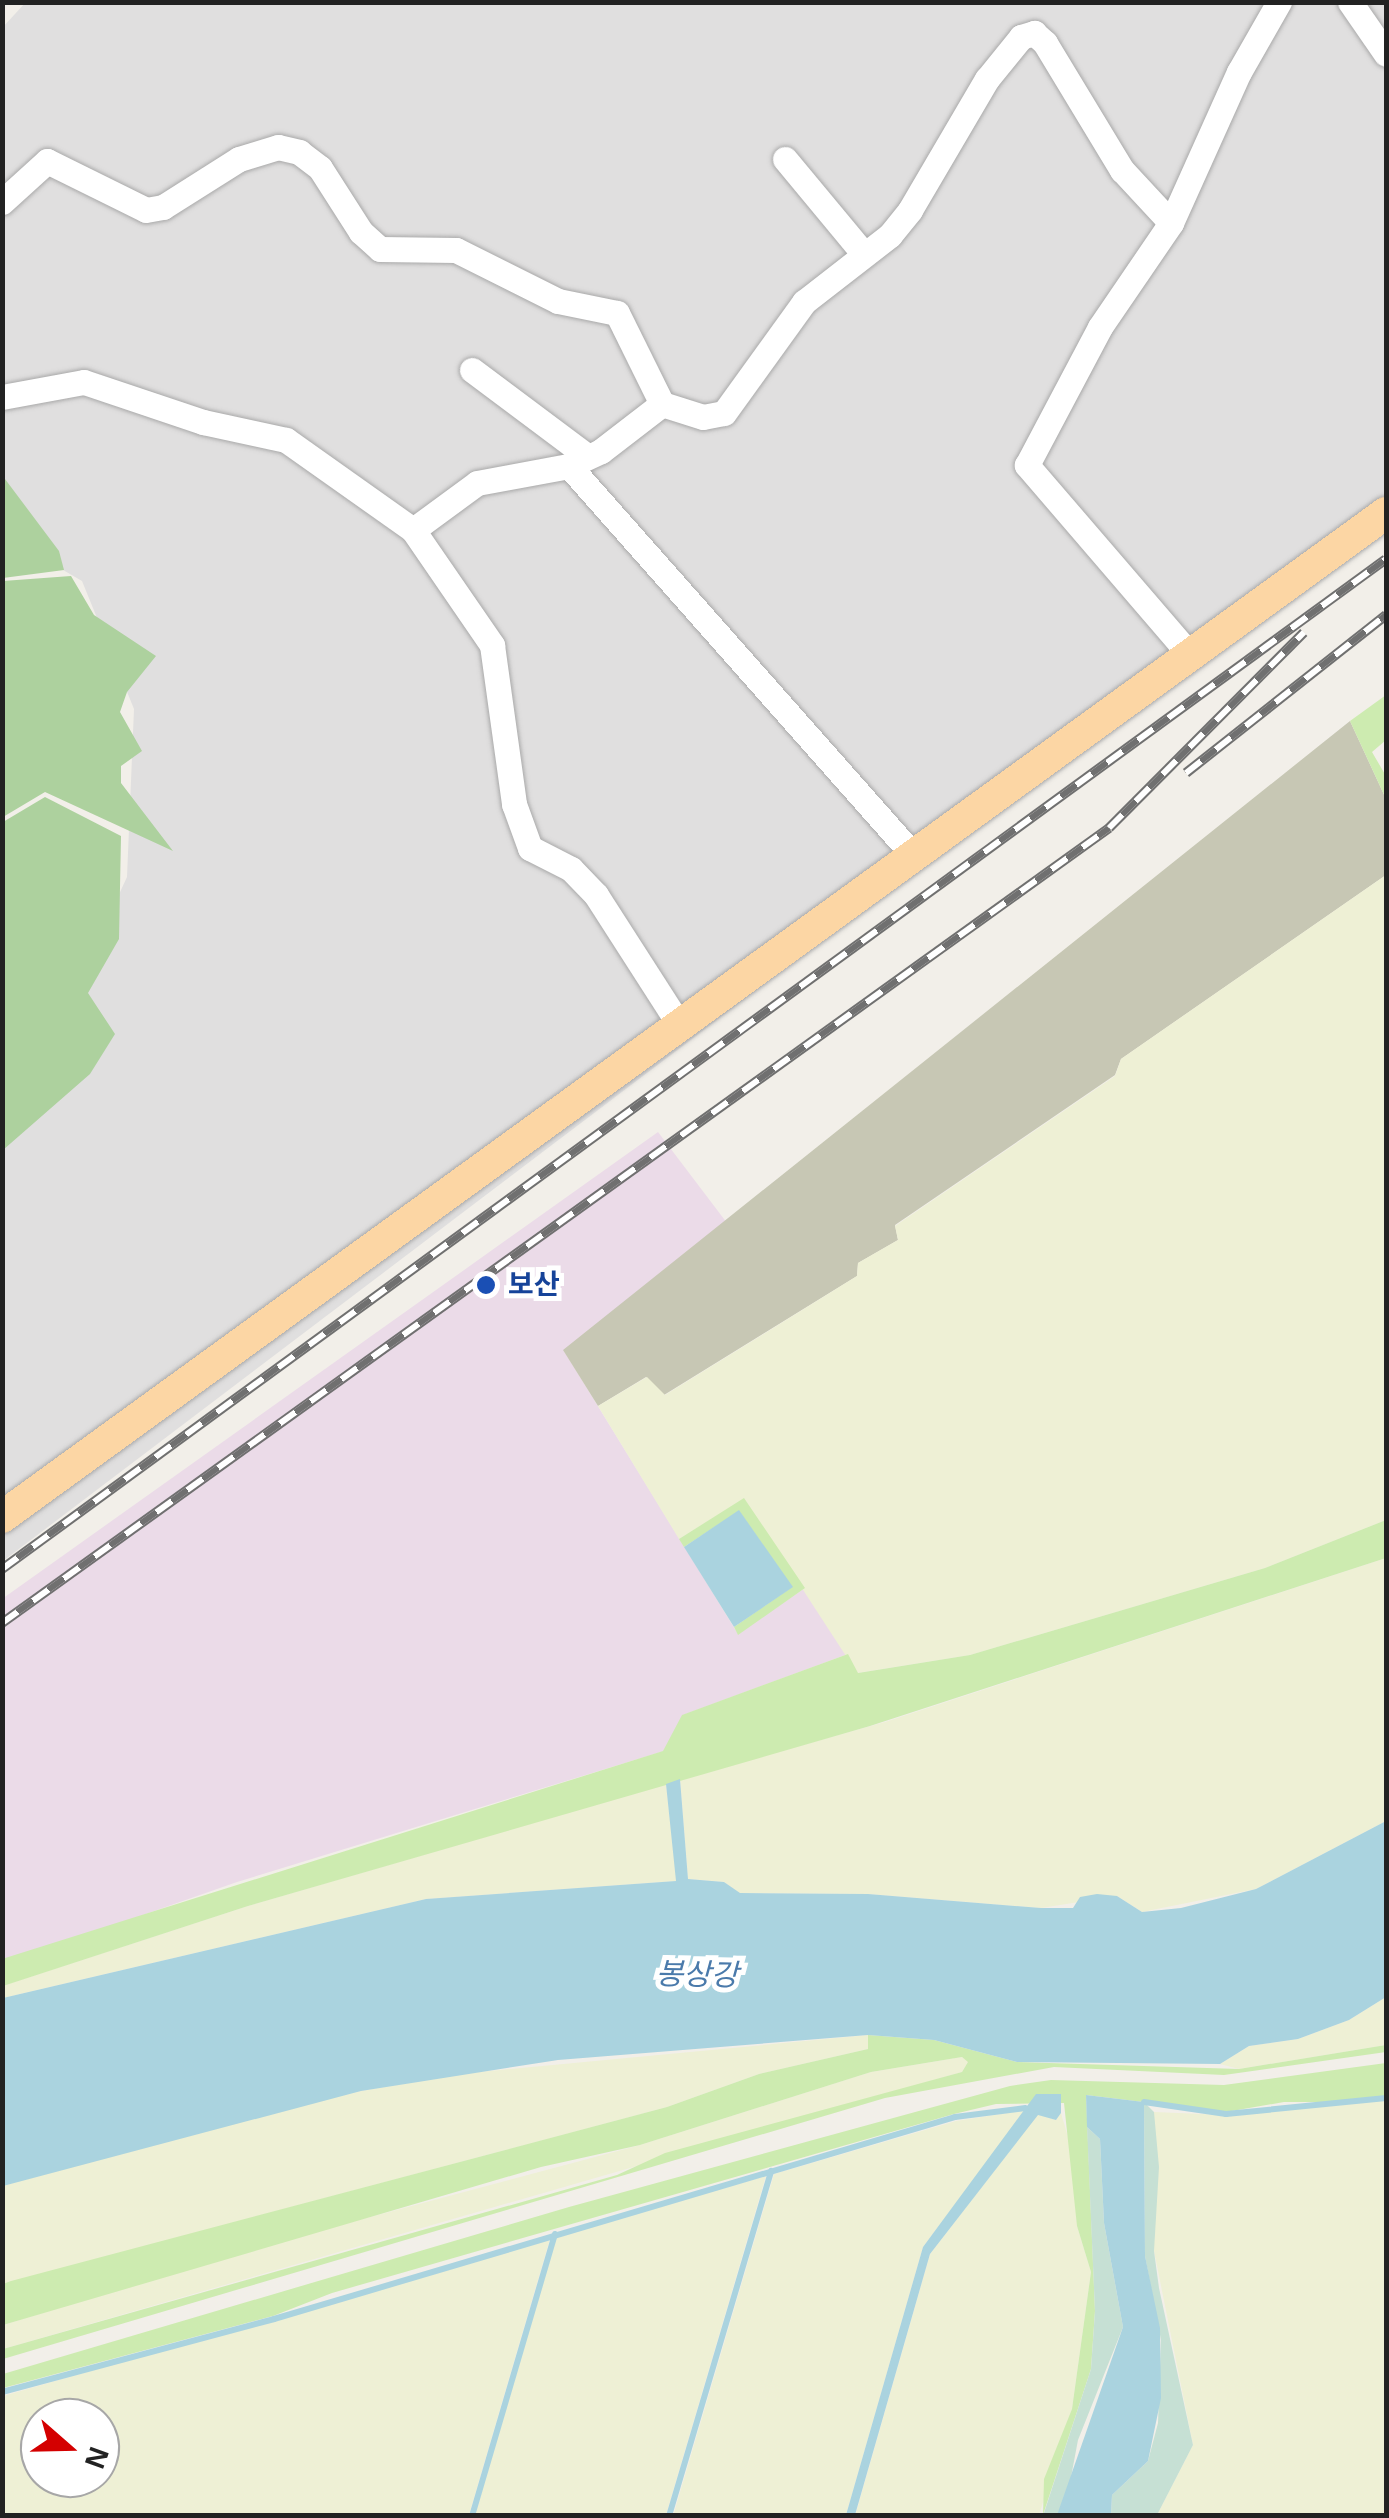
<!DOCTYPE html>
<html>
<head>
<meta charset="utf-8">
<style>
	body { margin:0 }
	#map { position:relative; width:1389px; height:2518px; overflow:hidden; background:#f2efe9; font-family:Helvetica,"Noto Sans KR",sans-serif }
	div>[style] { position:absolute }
	.residential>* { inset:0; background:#e0dfdf }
	.industrial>* { inset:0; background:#ebdbe8 }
	.construction>* { inset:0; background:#c7c7b4 }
	.farmland>* { inset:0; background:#eef0d5 }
	.grass>* { inset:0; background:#cdebb0 }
	.forest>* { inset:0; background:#add19e }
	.wetland>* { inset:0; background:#c6e0d4 }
	.water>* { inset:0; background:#aad3df }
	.stream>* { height:6px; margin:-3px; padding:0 3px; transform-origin:3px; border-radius:3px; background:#aad3df }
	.roads { filter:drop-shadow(0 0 2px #a9a9a9) drop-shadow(0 0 2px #a9a9a9) }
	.minor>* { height:25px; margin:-12.5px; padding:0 12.5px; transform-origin:12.5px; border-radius:12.5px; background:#fff }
	.major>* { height:32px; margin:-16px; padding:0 16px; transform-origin:16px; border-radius:16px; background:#fcd6a4 }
	.rail>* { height:10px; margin-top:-5px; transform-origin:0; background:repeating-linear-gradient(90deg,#fff 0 19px,#707070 0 38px); box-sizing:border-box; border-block:2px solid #707070 }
	.dots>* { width:28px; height:28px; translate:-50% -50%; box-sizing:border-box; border:5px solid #fff; border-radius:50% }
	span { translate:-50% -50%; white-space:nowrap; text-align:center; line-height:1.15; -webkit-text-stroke:10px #fff; paint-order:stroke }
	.transit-label { font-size:28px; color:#164399; font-weight:700 }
	.left { translate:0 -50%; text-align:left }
	.water-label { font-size:30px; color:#4a7aab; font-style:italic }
	.frame { position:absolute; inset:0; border:5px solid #222; pointer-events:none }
	.north { position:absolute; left:20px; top:2398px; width:100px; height:100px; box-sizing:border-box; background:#fff; border:2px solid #a7a7a7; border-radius:50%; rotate:110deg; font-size:28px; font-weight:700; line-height:40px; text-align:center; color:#222 }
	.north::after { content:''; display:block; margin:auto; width:35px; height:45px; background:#d40000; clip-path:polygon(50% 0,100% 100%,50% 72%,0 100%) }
</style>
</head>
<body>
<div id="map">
	<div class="residential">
		<div style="clip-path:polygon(26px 2px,1386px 3px,1386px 513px,3px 1561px,3px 1080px,61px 1020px,127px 877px,134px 709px,82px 581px,3px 535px,3px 27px)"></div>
	</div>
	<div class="industrial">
		<div style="clip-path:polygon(658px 1132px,727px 1223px,564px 1351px,738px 1634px,805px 1588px,848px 1654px,683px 1715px,664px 1751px,237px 1882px,3px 1964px,2px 1599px)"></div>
	</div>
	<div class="construction">
		<div style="clip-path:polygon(1350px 721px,1386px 799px,1386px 875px,1121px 1059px,1115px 1075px,895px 1225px,898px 1240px,858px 1263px,857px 1276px,664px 1395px,646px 1377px,598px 1406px,563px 1350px)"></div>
	</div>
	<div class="farmland">
		<div style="clip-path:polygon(1386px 875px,1386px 1520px,1265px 1568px,970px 1655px,857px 1673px,744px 1499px,679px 1539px,598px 1406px,647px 1377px,665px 1395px,857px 1276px,858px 1263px,898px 1240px,895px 1226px,1115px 1076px,1121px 1059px)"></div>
		<div style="clip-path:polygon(1386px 1558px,1386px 1821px,1256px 1889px,1142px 1912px,1117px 1896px,1041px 1908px,868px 1894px,739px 1893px,724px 1882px,688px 1879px,680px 1779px,885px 1722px)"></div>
		<div style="clip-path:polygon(666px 1784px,677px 1881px,426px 1899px,3px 1998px,2px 1986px,248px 1906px)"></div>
		<div style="clip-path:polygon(1386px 1997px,1386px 2045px,1239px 2069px,1220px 2064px,1249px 2046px,1298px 2039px,1349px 2020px)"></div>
		<div style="clip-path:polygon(868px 2035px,868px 2049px,759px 2074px,667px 2107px,3px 2284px,3px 2186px,117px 2151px,361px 2091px,468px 2073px)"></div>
		<div style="clip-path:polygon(962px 2057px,969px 2061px,962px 2072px,3px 2349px,3px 2325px,235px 2253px,640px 2145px,871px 2072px)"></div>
		<div style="clip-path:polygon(1386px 2100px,1386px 2515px,1157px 2515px,1193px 2445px,1154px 2251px,1154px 2112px,1226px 2115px)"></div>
		<div style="clip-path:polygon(1026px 2110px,923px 2247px,846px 2515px,673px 2516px,774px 2174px,956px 2121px)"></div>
		<div style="clip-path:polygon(1061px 2113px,1075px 2161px,1077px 2226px,1091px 2272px,1072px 2409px,1039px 2515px,855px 2516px,930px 2254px,1038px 2114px,1056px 2120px)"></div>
		<div style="clip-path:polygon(766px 2176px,666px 2515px,475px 2515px,556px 2237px)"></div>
		<div style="clip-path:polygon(evenodd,550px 2239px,469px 2515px,3px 2515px,3px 2396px,550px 2239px,100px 2418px,100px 2478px,40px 2478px,40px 2418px,100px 2418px)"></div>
	</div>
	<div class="grass">
		<div style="clip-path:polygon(1386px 695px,1386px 740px,1372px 752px,1386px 776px,1386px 799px,1350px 721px)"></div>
		<div style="clip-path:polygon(744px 1498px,805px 1588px,738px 1635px,734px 1627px,792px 1587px,739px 1511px,684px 1547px,679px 1539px)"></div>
		<div style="clip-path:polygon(1386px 1520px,1386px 1558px,870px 1726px,248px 1906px,3px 1986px,2px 1959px,663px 1751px,682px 1715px,848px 1654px,858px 1673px,970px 1655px,1265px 1568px)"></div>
		<div style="clip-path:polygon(868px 2035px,934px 2040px,1017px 2062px,1239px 2069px,1386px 2045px,1386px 2052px,1224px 2075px,1054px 2067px,885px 2098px,3px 2359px,3px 2349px,617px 2175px,665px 2153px,962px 2072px,968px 2062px,962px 2057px,871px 2072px,640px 2145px,541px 2167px,3px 2325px,3px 2284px,11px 2281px,667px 2107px,759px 2074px,868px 2049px)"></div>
		<div style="clip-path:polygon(1386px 2063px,1386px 2096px,1356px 2102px,1284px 2102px,1226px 2112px,1086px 2095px,1095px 2311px,1091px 2369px,1043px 2515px,1044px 2479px,1072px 2409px,1091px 2272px,1077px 2226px,1064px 2103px,996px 2104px,954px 2114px,332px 2293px,273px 2316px,3px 2388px,3px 2374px,569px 2207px,1010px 2086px,1051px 2080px,1224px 2085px)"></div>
	</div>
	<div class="forest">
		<div style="clip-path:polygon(2px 475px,59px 551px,64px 570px,3px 578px)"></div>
		<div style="clip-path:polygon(71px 576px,94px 615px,156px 656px,127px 692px,120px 712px,142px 751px,121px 766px,121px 783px,173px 851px,45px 792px,3px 817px,3px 581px)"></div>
		<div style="clip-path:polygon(45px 797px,121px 836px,119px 939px,88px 993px,115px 1034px,90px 1074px,3px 1150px,3px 822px)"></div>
	</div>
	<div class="wetland">
		<div style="clip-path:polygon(1144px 2102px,1154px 2112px,1159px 2167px,1154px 2251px,1159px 2288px,1193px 2445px,1157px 2515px,1111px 2515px,1112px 2495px,1148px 2461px,1158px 2423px,1161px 2340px,1145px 2256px)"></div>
		<div style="clip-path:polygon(1087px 2127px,1100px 2139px,1104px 2223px,1123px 2327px,1078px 2440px,1068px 2493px,1057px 2515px,1043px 2516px,1091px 2369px,1095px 2311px)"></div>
	</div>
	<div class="water">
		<div style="clip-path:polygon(739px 1510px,793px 1587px,734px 1627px,684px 1547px)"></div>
		<div style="clip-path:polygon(680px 1779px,688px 1879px,724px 1882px,740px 1893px,868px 1894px,1041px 1908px,1073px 1908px,1080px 1897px,1097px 1894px,1117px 1896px,1142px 1912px,1181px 1908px,1256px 1889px,1386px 1821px,1386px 1997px,1349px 2020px,1298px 2039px,1249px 2046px,1220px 2064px,1017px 2062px,934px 2040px,868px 2035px,558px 2060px,361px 2091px,3px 2186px,3px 1998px,426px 1899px,676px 1881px,666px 1784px)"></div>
		<div style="clip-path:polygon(1036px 2094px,1061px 2094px,1061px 2113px,1056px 2120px,1038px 2115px,930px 2254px,855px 2515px,846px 2515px,923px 2247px)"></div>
		<div style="clip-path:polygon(1086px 2095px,1144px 2102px,1145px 2256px,1160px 2328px,1161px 2398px,1148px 2461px,1112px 2495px,1111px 2515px,1057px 2515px,1123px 2327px,1104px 2223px,1100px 2139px,1087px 2127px)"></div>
	</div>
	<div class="stream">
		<div style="left:1144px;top:2102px;width:83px;rotate:8.3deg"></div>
		<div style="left:1226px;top:2114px;width:161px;rotate:-5.7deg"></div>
		<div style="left:2px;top:2392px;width:282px;rotate:-15deg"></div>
		<div style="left:274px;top:2319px;width:710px;rotate:-16.52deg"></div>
		<div style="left:955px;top:2117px;width:71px;rotate:-7.3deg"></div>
		<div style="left:472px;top:2516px;width:294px;rotate:-73.6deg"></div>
		<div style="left:669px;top:2516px;width:360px;rotate:-73.5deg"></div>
	</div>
	<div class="roads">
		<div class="minor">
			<div style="left:1350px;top:2px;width:63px;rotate:55.3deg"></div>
			<div style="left:785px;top:159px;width:122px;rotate:50.3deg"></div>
			<div style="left:2px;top:202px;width:61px;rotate:-42.3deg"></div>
			<div style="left:47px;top:161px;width:110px;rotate:26.3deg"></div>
			<div style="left:146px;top:210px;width:17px;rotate:-10deg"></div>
			<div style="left:163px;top:207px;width:90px;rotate:-32.3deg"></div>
			<div style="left:239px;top:159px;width:41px;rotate:-17.1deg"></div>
			<div style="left:278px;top:147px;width:22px;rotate:13deg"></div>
			<div style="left:299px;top:152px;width:26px;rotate:37deg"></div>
			<div style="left:320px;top:168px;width:76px;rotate:57.4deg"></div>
			<div style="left:361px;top:232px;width:25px;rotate:42deg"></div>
			<div style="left:380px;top:249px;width:76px;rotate:0.8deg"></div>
			<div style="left:456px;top:250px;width:114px;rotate:26.6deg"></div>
			<div style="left:558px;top:301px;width:60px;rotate:11.5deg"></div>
			<div style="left:617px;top:313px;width:102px;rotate:63.7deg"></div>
			<div style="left:472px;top:370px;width:144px;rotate:36.8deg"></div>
			<div style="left:2px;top:397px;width:83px;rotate:-10.4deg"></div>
			<div style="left:84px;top:382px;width:126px;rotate:18.6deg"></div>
			<div style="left:203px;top:422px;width:85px;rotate:12.2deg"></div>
			<div style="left:286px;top:440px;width:156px;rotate:35.3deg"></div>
			<div style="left:413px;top:530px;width:140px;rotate:55.5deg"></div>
			<div style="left:492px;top:645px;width:161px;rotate:82.1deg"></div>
			<div style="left:514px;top:804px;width:47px;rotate:70deg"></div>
			<div style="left:530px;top:848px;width:46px;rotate:27.1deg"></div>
			<div style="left:571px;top:869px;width:36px;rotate:46deg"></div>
			<div style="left:596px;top:895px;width:156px;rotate:57.3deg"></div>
			<div style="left:569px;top:466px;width:521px;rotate:48.5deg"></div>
			<div style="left:413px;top:530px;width:79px;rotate:-36.3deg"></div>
			<div style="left:477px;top:483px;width:94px;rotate:-10.5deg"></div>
			<div style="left:569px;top:466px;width:35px;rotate:-25deg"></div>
			<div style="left:601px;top:451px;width:77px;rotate:-37.6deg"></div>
			<div style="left:662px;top:404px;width:43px;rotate:17.6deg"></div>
			<div style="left:703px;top:417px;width:21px;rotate:-11deg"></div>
			<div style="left:724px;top:413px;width:137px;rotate:-54.2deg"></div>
			<div style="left:804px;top:302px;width:109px;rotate:-37.9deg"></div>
			<div style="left:890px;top:235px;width:32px;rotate:-51deg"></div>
			<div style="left:910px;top:210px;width:152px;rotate:-59.6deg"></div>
			<div style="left:987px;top:79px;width:54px;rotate:-51deg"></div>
			<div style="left:1021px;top:37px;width:14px;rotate:-17deg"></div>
			<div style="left:1034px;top:33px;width:15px;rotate:42deg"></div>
			<div style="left:1045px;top:43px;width:149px;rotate:58.8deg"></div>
			<div style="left:1122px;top:170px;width:72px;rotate:47.2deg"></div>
			<div style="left:1191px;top:656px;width:252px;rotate:-130.7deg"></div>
			<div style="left:1027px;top:465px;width:156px;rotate:-62.1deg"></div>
			<div style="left:1100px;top:327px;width:126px;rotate:-55.7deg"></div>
			<div style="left:1171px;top:223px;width:166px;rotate:-65.8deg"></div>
			<div style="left:1239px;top:72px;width:81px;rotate:-60.3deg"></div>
		</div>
		<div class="major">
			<div style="left:2px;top:1517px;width:1710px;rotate:-35.96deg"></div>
		</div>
	</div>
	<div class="rail">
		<div style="left:1186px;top:773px;width:255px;rotate:-38.3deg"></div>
		<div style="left:2px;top:1569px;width:1713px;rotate:-36.12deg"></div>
		<div style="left:2px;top:1623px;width:1363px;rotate:-35.68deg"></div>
		<div style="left:1109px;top:828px;width:276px;rotate:-45.1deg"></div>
	</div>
	<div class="dots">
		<div style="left:486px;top:1285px;background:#1a4fb4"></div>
	</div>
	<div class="transit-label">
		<span class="left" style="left:508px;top:1285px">보산</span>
	</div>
	<div class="water-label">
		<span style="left:697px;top:1975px;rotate:1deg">봉상강</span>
	</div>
	<div class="frame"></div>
	<div class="north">N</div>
</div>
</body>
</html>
